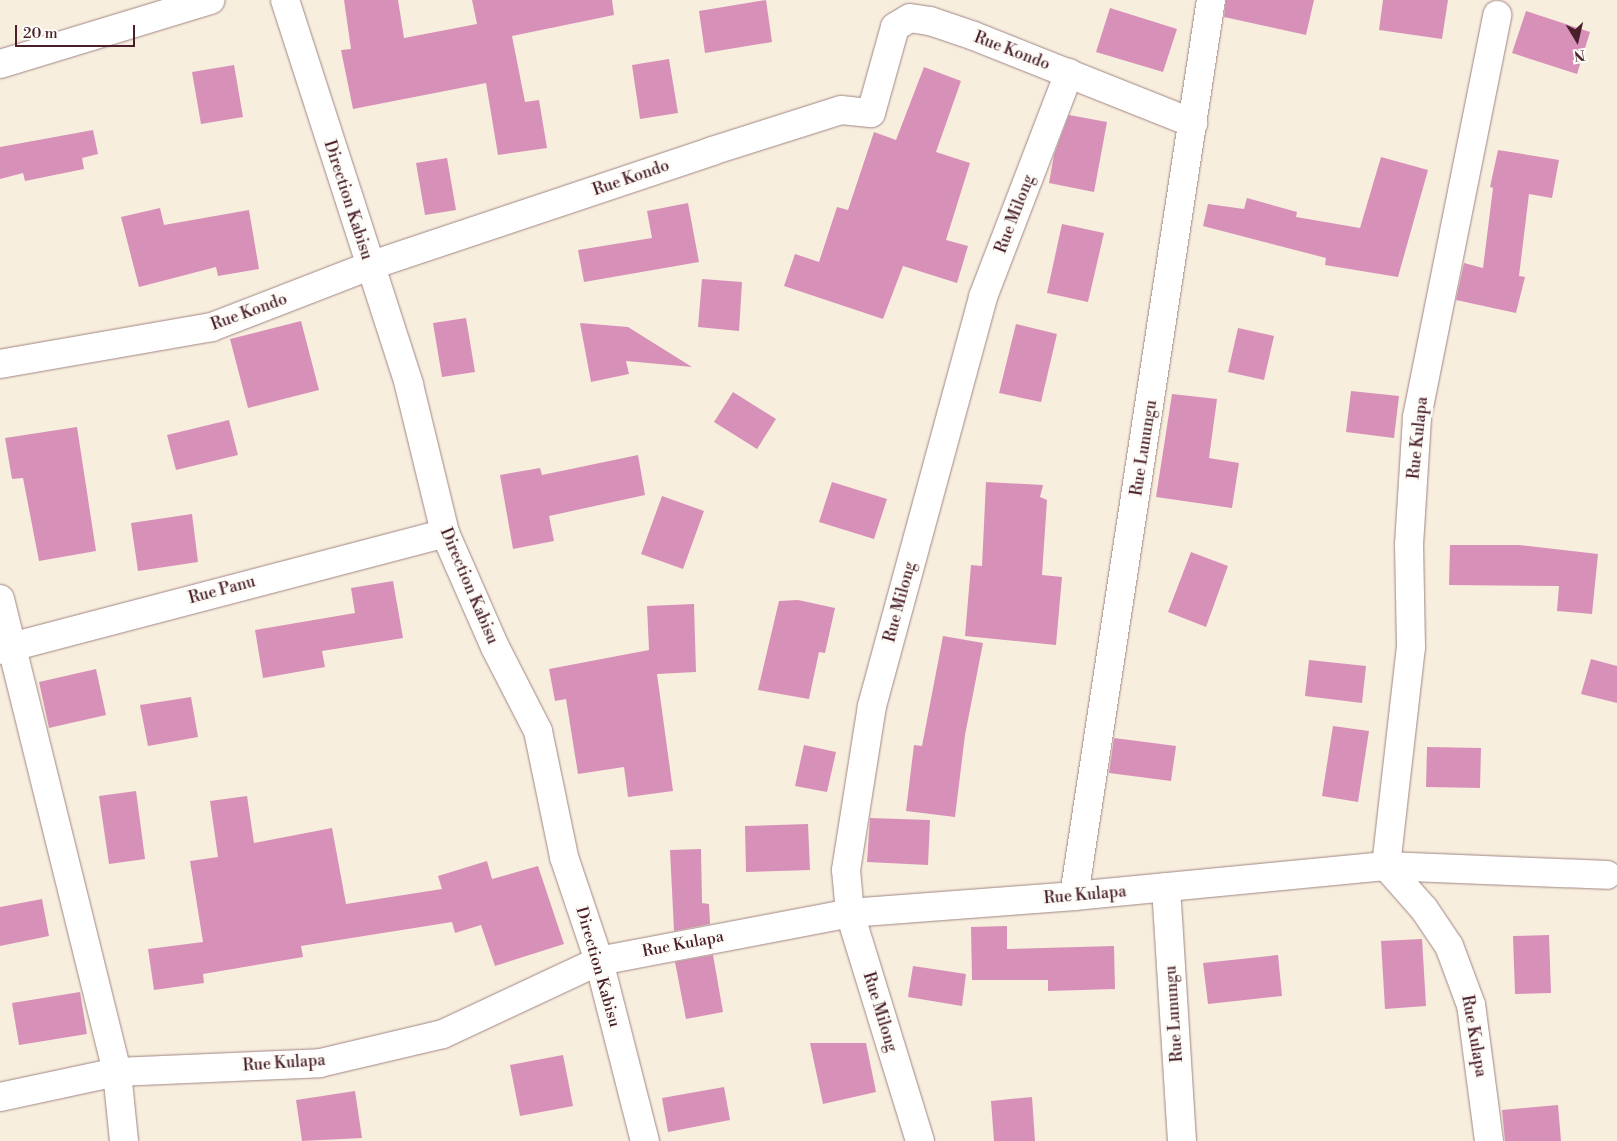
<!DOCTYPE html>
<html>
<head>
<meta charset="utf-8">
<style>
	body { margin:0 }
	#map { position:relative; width:1617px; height:1141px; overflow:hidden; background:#f8eede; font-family:"Libre Bodoni",serif }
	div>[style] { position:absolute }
	.building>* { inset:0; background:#d791b8 }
	.roads { filter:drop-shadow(0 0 1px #a18684) drop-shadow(0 0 1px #a18684) }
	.minor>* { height:28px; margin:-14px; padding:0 14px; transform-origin:14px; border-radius:14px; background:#fff }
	span { translate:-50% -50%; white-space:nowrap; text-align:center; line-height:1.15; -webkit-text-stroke:5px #fdfcf7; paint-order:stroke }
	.street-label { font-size:16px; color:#4a1f2b }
	.north { position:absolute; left:1552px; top:15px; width:50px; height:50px; -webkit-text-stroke:4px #fdfcf7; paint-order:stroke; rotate:171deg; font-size:14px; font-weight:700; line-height:20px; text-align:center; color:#4a1f2b }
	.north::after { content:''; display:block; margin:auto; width:18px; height:22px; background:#4a1f2b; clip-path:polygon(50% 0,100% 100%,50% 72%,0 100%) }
	.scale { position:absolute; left:15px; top:25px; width:120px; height:22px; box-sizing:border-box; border:2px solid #4a1f2b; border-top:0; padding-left:6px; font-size:15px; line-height:18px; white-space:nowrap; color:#4a1f2b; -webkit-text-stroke:4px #fdfcf7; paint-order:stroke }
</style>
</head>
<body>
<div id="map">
	<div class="building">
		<div style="clip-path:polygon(344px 0,398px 0,404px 38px,477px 24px,472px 0,612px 0,614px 15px,512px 36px,525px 102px,539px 100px,547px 148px,498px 155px,486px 83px,353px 109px,341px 50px,351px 49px)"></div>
		<div style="clip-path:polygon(766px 0,772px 42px,705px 53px,699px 11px)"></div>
		<div style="clip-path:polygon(1226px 0,1314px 0,1306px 35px,1224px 17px)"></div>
		<div style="clip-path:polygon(1383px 0,1448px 0,1442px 39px,1379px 30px)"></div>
		<div style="clip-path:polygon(1110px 8px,1177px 29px,1163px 72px,1096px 52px)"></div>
		<div style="clip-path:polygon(1526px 11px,1590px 32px,1577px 74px,1512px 53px)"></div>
		<div style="clip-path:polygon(669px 59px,678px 113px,640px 119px,632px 65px)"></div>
		<div style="clip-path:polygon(234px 65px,243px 117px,201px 124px,192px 72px)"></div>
		<div style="clip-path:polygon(924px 67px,961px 81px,936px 152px,970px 163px,946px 240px,968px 246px,957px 283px,903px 266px,883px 319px,784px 286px,795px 254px,819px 262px,837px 207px,848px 210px,874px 132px,896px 140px)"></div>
		<div style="clip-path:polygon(1069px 115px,1107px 122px,1094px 192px,1049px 183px,1054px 155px)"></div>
		<div style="clip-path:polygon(93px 130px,98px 154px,82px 158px,84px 169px,25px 181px,23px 173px,0 179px,0 147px)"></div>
		<div style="clip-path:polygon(1498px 150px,1559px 160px,1552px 198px,1529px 194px,1519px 276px,1525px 277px,1516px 313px,1456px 300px,1464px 263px,1483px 268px,1493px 188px,1490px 187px)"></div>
		<div style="clip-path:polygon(1381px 157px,1428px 170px,1398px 277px,1325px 265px,1326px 258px,1203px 226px,1208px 204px,1244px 209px,1247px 198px,1297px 212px,1296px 217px,1360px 228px)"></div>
		<div style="clip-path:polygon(447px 158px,456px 210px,425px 215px,416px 163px)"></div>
		<div style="clip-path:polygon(688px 203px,699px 262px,584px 282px,578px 250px,652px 238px,647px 211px)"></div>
		<div style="clip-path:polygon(160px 208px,164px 225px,249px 210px,259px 269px,218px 276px,216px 267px,139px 287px,121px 217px)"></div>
		<div style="clip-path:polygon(1062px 224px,1104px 233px,1088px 302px,1047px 293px)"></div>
		<div style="clip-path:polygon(702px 279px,742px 282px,739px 331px,698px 327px)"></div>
		<div style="clip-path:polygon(466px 318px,475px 372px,442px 377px,433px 323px)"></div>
		<div style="clip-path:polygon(301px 321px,319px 390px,248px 408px,230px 339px)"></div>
		<div style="clip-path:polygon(580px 323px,628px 327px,692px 367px,626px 361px,629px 374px,591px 382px)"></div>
		<div style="clip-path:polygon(1016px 324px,1057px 334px,1041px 402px,999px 393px)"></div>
		<div style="clip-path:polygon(1238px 328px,1274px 336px,1264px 380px,1228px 372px)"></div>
		<div style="clip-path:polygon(1351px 391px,1399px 396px,1394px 438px,1346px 432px)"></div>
		<div style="clip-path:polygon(733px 392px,776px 419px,757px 449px,714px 422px)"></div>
		<div style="clip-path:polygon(1172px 394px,1217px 399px,1209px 458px,1239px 463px,1232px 508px,1156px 497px)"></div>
		<div style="clip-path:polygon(229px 420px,238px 455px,176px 470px,167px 435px)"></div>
		<div style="clip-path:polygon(77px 427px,96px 551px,39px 561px,23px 478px,12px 479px,5px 438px)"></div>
		<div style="clip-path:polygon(638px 455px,645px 495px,549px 516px,554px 541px,513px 549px,500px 475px,540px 468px,542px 475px)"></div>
		<div style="clip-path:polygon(832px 482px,887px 499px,874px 539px,819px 522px)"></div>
		<div style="clip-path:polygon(986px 482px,1043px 485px,1040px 497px,1047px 500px,1042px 575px,1062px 577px,1056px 645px,965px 636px,971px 565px,982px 566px)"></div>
		<div style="clip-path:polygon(662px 496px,704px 511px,683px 569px,641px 554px)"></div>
		<div style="clip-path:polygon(192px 514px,198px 562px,138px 571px,131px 523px)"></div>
		<div style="clip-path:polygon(1450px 545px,1519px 545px,1598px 554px,1592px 614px,1557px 611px,1559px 586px,1449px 585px)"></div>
		<div style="clip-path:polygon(1191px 552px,1228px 566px,1206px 627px,1168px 612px)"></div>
		<div style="clip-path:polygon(393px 581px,403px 638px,322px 651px,325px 667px,263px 678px,255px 630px,355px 613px,351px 588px)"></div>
		<div style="clip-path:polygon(798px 600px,835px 608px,825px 653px,819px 652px,809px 699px,758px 690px,779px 601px)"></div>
		<div style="clip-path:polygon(694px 604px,696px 672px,657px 674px,673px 791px,628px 797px,624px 767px,578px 774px,566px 699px,555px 701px,549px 669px,649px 650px,647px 606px)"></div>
		<div style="clip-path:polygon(943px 636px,983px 643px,965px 735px,955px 817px,906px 811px,914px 745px,922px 746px)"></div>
		<div style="clip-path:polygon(1591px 659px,1617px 666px,1617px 703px,1581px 694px)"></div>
		<div style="clip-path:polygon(1309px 660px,1366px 666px,1362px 703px,1305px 696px)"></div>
		<div style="clip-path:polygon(96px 669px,106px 715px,49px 728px,39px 682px)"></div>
		<div style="clip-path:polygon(191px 697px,198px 737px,148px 746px,140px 705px)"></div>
		<div style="clip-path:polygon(1333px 726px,1369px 731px,1358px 802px,1322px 796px)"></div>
		<div style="clip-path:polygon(1114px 738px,1176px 746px,1171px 781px,1109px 773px)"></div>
		<div style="clip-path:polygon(804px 745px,836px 752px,827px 792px,795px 786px)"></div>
		<div style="clip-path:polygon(1427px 747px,1481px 748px,1480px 788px,1426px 787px)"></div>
		<div style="clip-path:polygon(136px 791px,145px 859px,109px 864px,99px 796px)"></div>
		<div style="clip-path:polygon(247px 796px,254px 843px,332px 828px,346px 904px,442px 889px,438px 876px,487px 861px,492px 879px,538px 866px,564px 944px,495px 966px,481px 925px,455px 933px,452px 922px,301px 946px,303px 957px,203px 974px,204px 983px,154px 990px,148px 949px,203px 942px,190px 861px,218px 857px,210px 801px)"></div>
		<div style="clip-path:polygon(870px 818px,930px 820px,928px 865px,867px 862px)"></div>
		<div style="clip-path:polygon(808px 824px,810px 870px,746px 872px,745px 826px)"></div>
		<div style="clip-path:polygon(701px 849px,702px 903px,709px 904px,710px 924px,674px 931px,670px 850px)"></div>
		<div style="clip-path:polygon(42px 899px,49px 936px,0 946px,0 907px)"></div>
		<div style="clip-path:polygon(1007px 926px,1007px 949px,1114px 946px,1115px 989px,1048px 991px,1048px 980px,972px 980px,971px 927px)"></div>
		<div style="clip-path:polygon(1549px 935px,1551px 993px,1515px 994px,1513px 936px)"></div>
		<div style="clip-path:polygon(1422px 939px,1426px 1006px,1385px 1009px,1381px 941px)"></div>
		<div style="clip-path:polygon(713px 955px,723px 1012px,686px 1019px,675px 962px)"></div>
		<div style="clip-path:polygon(1278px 955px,1282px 996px,1208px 1004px,1203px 963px)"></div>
		<div style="clip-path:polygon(913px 966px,966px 974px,962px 1006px,908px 997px)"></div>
		<div style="clip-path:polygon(80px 992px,87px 1034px,19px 1045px,12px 1003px)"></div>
		<div style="clip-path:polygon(810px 1043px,866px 1043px,876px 1092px,823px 1104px)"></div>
		<div style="clip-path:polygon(563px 1055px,573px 1106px,520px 1116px,510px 1065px)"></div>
		<div style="clip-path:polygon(724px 1087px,730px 1120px,668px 1132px,662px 1098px)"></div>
		<div style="clip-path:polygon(355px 1091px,362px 1138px,302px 1141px,296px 1100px)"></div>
		<div style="clip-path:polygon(1032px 1097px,1035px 1141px,994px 1141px,991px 1101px)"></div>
		<div style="clip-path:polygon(1558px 1105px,1561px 1141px,1505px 1141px,1502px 1110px)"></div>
	</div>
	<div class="roads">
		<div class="minor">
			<div style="left:285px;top:0;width:404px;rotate:72.1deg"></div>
			<div style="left:409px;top:385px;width:152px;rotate:76.3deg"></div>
			<div style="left:445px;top:533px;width:124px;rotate:66.3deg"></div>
			<div style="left:495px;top:647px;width:94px;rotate:62.9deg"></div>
			<div style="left:538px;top:731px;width:129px;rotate:78.3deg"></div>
			<div style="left:564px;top:857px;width:110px;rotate:71.4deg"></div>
			<div style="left:599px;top:961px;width:186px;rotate:75.7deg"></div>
			<div style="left:0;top:64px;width:220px;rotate:-16.9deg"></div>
			<div style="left:0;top:364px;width:215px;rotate:-9.9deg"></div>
			<div style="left:212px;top:327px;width:168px;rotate:-21.2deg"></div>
			<div style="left:369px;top:266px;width:362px;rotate:-18.5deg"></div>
			<div style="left:712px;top:151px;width:135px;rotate:-17.6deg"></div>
			<div style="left:841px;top:110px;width:30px;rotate:6deg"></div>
			<div style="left:871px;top:113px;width:89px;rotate:-74.4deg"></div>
			<div style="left:895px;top:27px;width:17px;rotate:-31deg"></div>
			<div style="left:910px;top:18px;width:20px;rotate:9deg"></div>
			<div style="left:930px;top:21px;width:46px;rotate:18.8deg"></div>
			<div style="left:974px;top:36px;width:236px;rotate:21.7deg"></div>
			<div style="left:0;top:599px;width:487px;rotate:76.1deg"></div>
			<div style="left:117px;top:1072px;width:69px;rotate:84.2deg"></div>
			<div style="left:0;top:650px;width:460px;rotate:-14.7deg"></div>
			<div style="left:1166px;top:887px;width:255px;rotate:86.4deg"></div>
			<div style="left:1074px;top:896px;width:906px;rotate:-81.31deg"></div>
			<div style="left:0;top:1097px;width:120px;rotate:-12.1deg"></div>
			<div style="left:117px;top:1072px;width:203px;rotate:-2.5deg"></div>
			<div style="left:320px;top:1063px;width:126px;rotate:-13.3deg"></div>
			<div style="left:443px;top:1034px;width:172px;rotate:-25.1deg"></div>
			<div style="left:599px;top:961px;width:256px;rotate:-10.8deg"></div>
			<div style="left:850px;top:913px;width:225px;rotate:-4.3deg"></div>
			<div style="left:1074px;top:896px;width:313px;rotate:-5.5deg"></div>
			<div style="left:1386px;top:866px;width:221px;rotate:2.3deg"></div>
			<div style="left:920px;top:1141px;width:239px;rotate:-107.1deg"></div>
			<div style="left:850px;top:913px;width:43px;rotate:-95.3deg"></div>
			<div style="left:846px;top:870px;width:166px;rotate:-81deg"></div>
			<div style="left:872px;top:706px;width:424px;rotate:-74.8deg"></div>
			<div style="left:983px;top:297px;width:240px;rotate:-69deg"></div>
			<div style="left:1489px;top:1141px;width:137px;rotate:-97.5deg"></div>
			<div style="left:1471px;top:1005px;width:63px;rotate:-110.4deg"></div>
			<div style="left:1449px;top:946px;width:45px;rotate:-124deg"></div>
			<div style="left:1424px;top:909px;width:57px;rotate:-131.5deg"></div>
			<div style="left:1386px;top:866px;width:220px;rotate:-83.5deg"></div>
			<div style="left:1411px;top:647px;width:102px;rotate:-91.1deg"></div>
			<div style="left:1409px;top:545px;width:128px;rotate:-86.4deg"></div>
			<div style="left:1417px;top:417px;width:410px;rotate:-78.7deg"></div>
		</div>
	</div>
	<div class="street-label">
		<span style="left:1012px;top:51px;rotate:21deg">Rue Kondo</span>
		<span style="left:631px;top:178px;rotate:-19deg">Rue Kondo</span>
		<span style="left:348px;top:200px;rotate:72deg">Direction Kabisu</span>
		<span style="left:1015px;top:214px;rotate:-69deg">Rue Milong</span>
		<span style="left:249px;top:312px;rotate:-20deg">Rue Kondo</span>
		<span style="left:1418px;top:438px;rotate:-84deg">Rue Kulapa</span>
		<span style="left:1144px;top:448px;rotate:-81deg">Rue Lunungu</span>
		<span style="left:469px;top:586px;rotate:67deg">Direction Kabisu</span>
		<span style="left:222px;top:590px;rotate:-15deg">Rue Panu</span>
		<span style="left:900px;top:602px;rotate:-75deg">Rue Milong</span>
		<span style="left:1085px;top:895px;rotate:-5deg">Rue Kulapa</span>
		<span style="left:683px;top:944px;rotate:-11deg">Rue Kulapa</span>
		<span style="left:598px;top:967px;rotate:74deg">Direction Kabisu</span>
		<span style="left:880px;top:1012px;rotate:73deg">Rue Milong</span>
		<span style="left:1174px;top:1014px;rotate:-94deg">Rue Lunungu</span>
		<span style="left:1474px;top:1036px;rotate:80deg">Rue Kulapa</span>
		<span style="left:284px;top:1063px;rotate:-4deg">Rue Kulapa</span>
	</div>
	<div class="north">N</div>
	<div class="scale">20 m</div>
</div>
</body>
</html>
